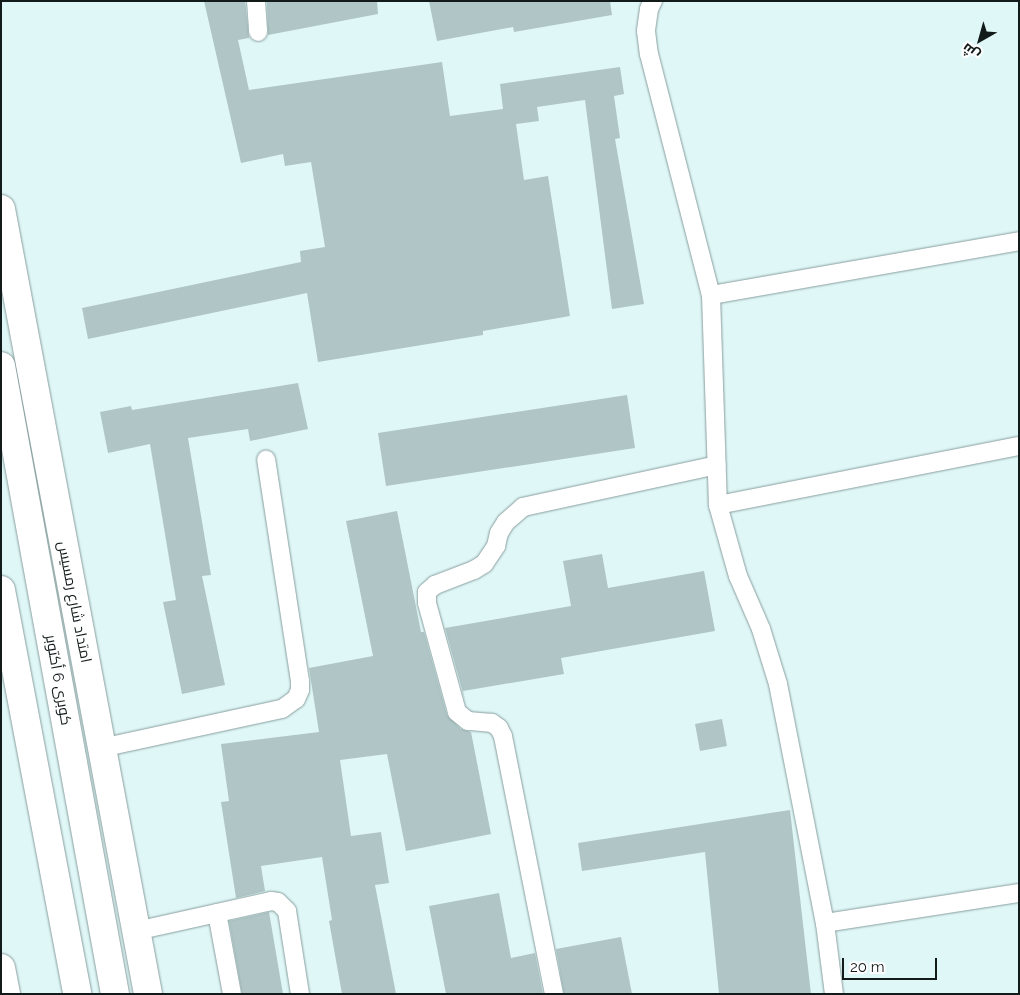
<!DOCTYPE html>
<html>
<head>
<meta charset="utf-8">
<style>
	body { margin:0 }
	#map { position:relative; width:1020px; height:995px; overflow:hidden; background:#e0f7f7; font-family:Raleway,Cairo,sans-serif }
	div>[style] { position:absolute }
	.building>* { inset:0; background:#b0c6c6 }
	.roads { filter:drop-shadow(0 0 1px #899e9e) drop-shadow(0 0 1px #899e9e) }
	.lane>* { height:18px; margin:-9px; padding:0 9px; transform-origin:9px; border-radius:9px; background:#fff }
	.primary>* { height:28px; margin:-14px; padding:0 14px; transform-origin:14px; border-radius:14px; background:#fff }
	.highway>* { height:28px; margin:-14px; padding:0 14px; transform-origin:14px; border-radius:14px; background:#fff }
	span { translate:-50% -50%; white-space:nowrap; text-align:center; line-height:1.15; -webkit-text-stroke:4.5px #fefefe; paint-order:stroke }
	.street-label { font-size:15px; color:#121a1a }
	.frame { position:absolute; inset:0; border:2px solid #121a1a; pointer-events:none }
	.north { position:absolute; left:955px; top:15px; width:50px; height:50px; -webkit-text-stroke:4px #fefefe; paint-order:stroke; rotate:218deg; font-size:14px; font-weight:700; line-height:20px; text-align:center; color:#121a1a }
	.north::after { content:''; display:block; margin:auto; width:18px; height:22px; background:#121a1a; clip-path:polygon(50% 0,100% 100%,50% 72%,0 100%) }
	.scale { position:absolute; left:842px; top:958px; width:95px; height:22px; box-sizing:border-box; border:2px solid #121a1a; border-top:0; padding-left:6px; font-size:15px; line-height:18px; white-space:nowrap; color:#121a1a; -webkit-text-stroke:4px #fefefe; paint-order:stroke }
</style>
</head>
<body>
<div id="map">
	<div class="building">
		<div style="clip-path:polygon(204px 1px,245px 1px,249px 38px,238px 40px,249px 90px,442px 62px,450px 116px,503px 109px,500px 84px,620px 67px,624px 94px,614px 96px,620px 138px,615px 139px,644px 304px,612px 309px,585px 100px,537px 107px,539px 121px,516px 124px,524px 180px,548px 176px,570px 316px,483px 331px,483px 335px,318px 362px,307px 293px,88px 339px,82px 308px,301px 262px,300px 251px,325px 247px,311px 162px,285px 166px,283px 154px,241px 163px)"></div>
		<div style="clip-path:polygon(267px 1px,377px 1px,378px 14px,268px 35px)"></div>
		<div style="clip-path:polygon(429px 1px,610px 1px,612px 15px,514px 32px,513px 27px,437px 41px)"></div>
		<div style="clip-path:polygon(298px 383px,308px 429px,250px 441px,248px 429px,188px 438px,211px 575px,202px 576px,225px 685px,182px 694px,163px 602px,176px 600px,150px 444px,108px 453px,100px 412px,131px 406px,132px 410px)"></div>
		<div style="clip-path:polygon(627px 395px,635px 448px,386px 486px,378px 433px)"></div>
		<div style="clip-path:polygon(397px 511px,421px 632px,424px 632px,447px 715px,461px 729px,471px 732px,491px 834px,406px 851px,387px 754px,340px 760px,351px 836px,381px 832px,389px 883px,375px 885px,396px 994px,342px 994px,329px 921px,332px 920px,322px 857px,261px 866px,265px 891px,236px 898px,221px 802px,229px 801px,221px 744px,319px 732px,309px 668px,373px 656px,346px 521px)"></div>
		<div style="clip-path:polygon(602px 554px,608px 588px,704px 571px,715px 631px,561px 658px,564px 674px,463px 691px,465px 700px,445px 628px,571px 606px,563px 561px)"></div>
		<div style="clip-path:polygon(722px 719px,727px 746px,700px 751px,695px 724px)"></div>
		<div style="clip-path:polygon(790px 810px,811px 994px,719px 994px,705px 852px,582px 871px,578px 843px)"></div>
		<div style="clip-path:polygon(499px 893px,511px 958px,535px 953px,543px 994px,446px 994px,429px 906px)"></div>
		<div style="clip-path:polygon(269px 912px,283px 994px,242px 994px,229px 921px)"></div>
		<div style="clip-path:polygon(621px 937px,632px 994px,564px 994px,556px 949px)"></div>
	</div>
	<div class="roads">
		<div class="lane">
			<div style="left:256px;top:1px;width:31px;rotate:86deg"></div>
			<div style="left:653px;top:1px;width:9px;rotate:117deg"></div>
			<div style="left:649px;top:9px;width:22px;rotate:98deg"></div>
			<div style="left:646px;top:31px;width:23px;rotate:83deg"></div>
			<div style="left:649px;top:54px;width:249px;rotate:75.6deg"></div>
			<div style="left:711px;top:295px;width:210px;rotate:88.1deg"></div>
			<div style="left:718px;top:505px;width:74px;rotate:74.3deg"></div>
			<div style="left:738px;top:576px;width:58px;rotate:66.5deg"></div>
			<div style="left:761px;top:629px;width:58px;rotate:72.8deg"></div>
			<div style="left:778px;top:684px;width:244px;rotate:78.9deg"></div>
			<div style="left:825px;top:923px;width:72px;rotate:82.8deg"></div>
			<div style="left:711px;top:295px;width:313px;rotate:-9.9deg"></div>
			<div style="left:718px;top:505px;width:307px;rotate:-11.1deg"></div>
			<div style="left:101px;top:748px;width:185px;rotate:-12.2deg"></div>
			<div style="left:282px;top:709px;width:17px;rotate:-36deg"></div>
			<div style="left:296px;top:699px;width:10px;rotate:-66deg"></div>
			<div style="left:300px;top:690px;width:9px;rotate:-90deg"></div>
			<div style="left:300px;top:681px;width:224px;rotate:-98.7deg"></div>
			<div style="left:217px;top:913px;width:82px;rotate:79.5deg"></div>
			<div style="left:825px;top:923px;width:196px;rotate:-8.8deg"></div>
			<div style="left:136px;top:931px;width:138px;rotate:-12.5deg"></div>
			<div style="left:271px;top:901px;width:7px;rotate:8deg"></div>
			<div style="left:278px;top:902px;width:13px;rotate:45deg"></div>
			<div style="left:287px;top:911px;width:84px;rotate:81.1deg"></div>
			<div style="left:554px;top:994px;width:263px;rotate:-101.2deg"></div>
			<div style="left:503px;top:736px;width:9px;rotate:-117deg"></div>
			<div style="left:499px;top:728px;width:9px;rotate:-144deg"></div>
			<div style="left:492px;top:723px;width:24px;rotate:-175deg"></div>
			<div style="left:468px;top:721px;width:14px;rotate:-141deg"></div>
			<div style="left:457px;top:712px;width:113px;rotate:-105.4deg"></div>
			<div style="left:427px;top:603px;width:11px;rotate:-90deg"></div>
			<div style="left:427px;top:592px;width:11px;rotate:-41deg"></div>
			<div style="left:435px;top:585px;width:42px;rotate:-21deg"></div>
			<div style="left:474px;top:570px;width:12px;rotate:-31deg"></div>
			<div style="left:484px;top:564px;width:22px;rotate:-56deg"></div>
			<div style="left:496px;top:546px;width:13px;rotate:-77deg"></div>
			<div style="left:499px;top:533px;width:13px;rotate:-58deg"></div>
			<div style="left:506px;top:522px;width:23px;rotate:-41deg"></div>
			<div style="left:523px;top:507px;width:198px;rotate:-12.2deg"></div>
		</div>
		<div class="primary">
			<div style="left:1px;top:209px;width:799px;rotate:79.39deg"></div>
			<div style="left:1px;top:968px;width:26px;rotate:79deg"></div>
		</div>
		<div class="highway">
			<div style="left:1px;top:366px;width:638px;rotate:79.71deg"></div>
			<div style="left:1px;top:590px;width:411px;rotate:79.3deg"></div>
		</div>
	</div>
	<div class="street-label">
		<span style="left:74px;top:602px;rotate:79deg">امتداد شارع رمسيس</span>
		<span style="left:58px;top:680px;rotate:80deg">كوبرى 6 أكتوبر</span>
	</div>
	<div class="frame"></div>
	<div class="north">ش</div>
	<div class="scale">20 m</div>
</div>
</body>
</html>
